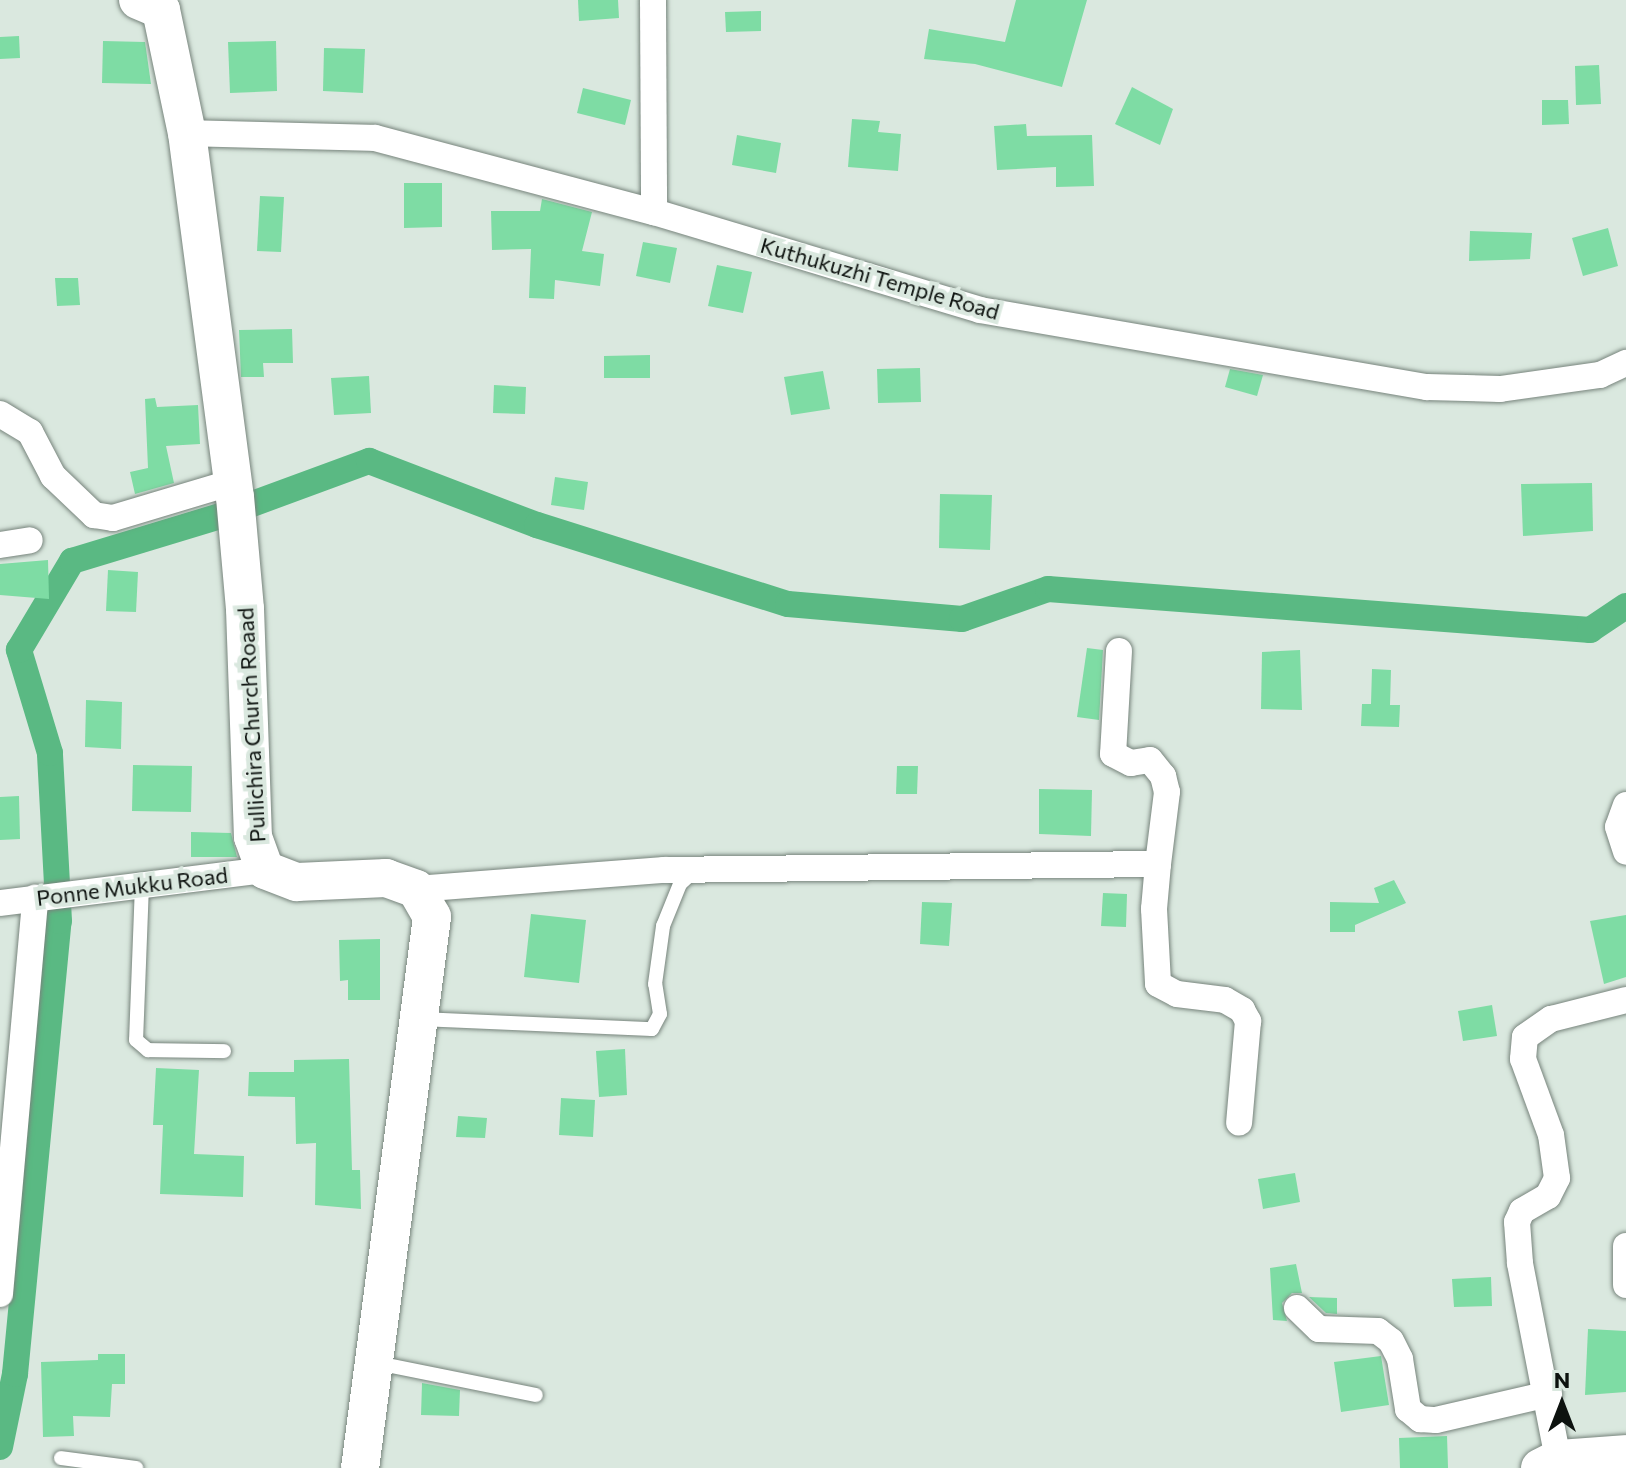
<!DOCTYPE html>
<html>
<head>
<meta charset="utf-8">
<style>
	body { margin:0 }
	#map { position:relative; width:1626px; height:1468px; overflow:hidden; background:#dae8df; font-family:Commissioner,sans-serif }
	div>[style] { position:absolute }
	.canal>* { height:26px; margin:-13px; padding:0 13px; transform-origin:13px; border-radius:13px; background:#5ab983 }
	.building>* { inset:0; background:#7edca4 }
	.roads { filter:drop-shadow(0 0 2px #77847c) drop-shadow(0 0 2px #77847c) }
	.service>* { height:14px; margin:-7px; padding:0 7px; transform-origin:7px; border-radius:7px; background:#fff }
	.minor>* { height:26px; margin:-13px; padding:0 13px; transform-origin:13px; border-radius:13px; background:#fff }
	.secondary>* { height:38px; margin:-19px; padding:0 19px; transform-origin:19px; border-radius:19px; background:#fff }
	span { translate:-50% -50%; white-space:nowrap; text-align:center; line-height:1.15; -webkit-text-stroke:8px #dae8df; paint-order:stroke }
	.street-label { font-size:22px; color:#0d120f }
	.north { position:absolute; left:1522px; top:1364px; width:80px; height:80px; -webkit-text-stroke:6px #dae8df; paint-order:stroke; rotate:0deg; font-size:22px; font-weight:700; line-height:32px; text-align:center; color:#0d120f }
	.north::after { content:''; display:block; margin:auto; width:28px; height:36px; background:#0d120f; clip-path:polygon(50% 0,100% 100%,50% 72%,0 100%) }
</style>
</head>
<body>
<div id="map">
	<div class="canal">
		<div style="left:252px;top:504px;width:125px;rotate:-20.2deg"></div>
		<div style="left:369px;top:461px;width:180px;rotate:20.9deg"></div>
		<div style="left:537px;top:525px;width:263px;rotate:17.5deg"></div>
		<div style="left:788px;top:604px;width:175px;rotate:4.9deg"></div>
		<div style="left:962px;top:619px;width:91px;rotate:-19.2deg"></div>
		<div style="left:1048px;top:589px;width:544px;rotate:4.33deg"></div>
		<div style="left:1590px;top:630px;width:43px;rotate:-33.7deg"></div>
		<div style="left:0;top:1447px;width:75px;rotate:-78.4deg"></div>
		<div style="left:15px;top:1374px;width:455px;rotate:-84.5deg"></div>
		<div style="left:59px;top:921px;width:168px;rotate:-93.1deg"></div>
		<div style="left:50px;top:753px;width:108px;rotate:-106.8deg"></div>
		<div style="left:19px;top:650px;width:104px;rotate:-59.2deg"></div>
		<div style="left:72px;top:561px;width:155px;rotate:-16.9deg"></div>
	</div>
	<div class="building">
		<div style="clip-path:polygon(578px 0,618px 0,619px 18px,579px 21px)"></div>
		<div style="clip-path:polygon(1016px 0,1087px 0,1062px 87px,975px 64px,924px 59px,929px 29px,1005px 42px)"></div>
		<div style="clip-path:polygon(761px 11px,761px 31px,726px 32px,725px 12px)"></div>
		<div style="clip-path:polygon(19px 36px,20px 58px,0 59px,0 37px)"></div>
		<div style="clip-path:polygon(103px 41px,145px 42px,151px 84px,102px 83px)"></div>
		<div style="clip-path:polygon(276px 41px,277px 91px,230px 93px,228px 42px)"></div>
		<div style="clip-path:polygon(324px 48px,365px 49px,363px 93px,323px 91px)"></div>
		<div style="clip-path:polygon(1599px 65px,1601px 104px,1576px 105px,1575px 66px)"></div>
		<div style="clip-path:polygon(1132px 87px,1173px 109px,1160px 145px,1115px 124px)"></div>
		<div style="clip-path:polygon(583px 88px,631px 100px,625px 125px,577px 113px)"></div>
		<div style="clip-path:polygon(1542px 100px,1568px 100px,1569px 124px,1542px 125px)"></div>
		<div style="clip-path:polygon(852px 119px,880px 121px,878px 132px,901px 134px,898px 171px,848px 167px)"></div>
		<div style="clip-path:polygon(1026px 124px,1027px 136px,1092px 135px,1094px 186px,1056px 187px,1056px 167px,997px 170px,994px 126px)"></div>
		<div style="clip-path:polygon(737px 135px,781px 143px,776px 173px,732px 165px)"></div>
		<div style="clip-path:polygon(404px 183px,442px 183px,442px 227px,404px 228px)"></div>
		<div style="clip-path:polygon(260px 196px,284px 197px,281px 252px,257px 251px)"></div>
		<div style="clip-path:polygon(542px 199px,592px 212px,582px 251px,604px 254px,600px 286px,555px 280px,554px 299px,529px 298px,531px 249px,492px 250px,491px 211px,540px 211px)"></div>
		<div style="clip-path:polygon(1608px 228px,1618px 266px,1583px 276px,1572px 238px)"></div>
		<div style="clip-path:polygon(1470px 231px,1532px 233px,1530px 259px,1469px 261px)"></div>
		<div style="clip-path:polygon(643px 242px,677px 248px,670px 283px,636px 276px)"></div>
		<div style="clip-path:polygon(717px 265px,752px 272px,743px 313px,708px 306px)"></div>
		<div style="clip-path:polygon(55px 278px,78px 278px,80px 305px,57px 306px)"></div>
		<div style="clip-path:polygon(292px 329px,293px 363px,263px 363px,264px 377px,241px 377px,239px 330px)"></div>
		<div style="clip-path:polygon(650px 355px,650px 378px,604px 378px,604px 356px)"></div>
		<div style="clip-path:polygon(920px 368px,921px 402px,878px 403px,877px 369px)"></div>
		<div style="clip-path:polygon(1230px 369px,1263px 375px,1257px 396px,1225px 387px)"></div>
		<div style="clip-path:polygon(823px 371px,830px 409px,791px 415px,784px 377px)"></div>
		<div style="clip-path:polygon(369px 376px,371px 413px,334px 415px,331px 378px)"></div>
		<div style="clip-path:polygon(494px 385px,526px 387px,525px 414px,493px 413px)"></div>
		<div style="clip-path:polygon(155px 398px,157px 407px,198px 405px,200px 444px,166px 446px,174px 483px,135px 494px,130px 472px,148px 468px,145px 399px)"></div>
		<div style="clip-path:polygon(555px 477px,588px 482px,584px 510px,551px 505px)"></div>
		<div style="clip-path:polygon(1592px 483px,1593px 531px,1523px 536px,1521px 484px)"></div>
		<div style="clip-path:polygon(940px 494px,992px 495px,990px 550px,939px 548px)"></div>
		<div style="clip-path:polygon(48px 560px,49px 599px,0 595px,0 564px)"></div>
		<div style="clip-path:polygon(108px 570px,138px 572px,136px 612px,106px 611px)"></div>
		<div style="clip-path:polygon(1087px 648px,1103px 650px,1099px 720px,1077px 717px)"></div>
		<div style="clip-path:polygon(1300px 650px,1302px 710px,1261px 709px,1262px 652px)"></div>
		<div style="clip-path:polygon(1372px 669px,1391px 670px,1390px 705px,1400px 705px,1399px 727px,1361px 726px,1362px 704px,1371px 704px)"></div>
		<div style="clip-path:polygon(86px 700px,122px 702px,121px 749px,85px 747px)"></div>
		<div style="clip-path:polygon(133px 765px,192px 766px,191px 812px,132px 811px)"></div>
		<div style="clip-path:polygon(897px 766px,918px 766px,917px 794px,896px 794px)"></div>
		<div style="clip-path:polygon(1039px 789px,1092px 790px,1091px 836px,1039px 834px)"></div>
		<div style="clip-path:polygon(19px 796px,20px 839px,0 840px,0 797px)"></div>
		<div style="clip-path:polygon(191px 832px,231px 833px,237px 857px,191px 857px)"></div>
		<div style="clip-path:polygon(1394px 880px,1406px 903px,1355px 925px,1355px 932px,1330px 932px,1330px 902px,1379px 903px,1374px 888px)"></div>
		<div style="clip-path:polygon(1103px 893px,1127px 894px,1126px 927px,1101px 926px)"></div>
		<div style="clip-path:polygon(922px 902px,952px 903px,949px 946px,920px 944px)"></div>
		<div style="clip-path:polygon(531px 914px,586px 920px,579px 983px,524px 977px)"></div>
		<div style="clip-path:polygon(1626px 915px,1626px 977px,1604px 984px,1590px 921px)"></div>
		<div style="clip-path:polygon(380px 939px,380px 1000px,348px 1000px,348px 980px,340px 981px,339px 940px)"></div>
		<div style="clip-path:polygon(1492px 1005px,1497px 1036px,1463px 1041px,1458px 1011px)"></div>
		<div style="clip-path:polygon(625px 1049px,627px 1095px,599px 1097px,596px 1051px)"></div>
		<div style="clip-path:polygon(349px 1059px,352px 1170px,360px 1170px,361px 1209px,315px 1205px,316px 1143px,296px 1144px,295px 1097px,248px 1096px,249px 1072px,294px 1072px,294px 1060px)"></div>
		<div style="clip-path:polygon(156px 1068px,199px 1070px,194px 1154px,244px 1156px,243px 1197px,160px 1194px,163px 1125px,153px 1125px)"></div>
		<div style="clip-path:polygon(561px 1098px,595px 1100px,593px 1137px,559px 1135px)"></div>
		<div style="clip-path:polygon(458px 1116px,487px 1118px,485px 1138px,456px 1137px)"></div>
		<div style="clip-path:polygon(1295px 1173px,1300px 1202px,1263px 1209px,1258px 1179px)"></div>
		<div style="clip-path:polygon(1296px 1264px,1302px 1293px,1292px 1293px,1282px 1303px,1287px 1321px,1273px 1320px,1270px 1268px)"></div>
		<div style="clip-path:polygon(1491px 1277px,1492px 1306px,1454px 1307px,1452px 1279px)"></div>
		<div style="clip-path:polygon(1309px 1297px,1337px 1298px,1337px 1314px,1326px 1313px)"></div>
		<div style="clip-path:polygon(1588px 1329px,1626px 1331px,1626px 1392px,1585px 1395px)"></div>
		<div style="clip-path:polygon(98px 1354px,125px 1354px,125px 1384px,112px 1384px,110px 1417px,73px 1416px,74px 1436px,43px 1437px,41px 1362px,98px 1360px)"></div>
		<div style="clip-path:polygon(1381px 1356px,1389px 1405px,1341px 1412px,1334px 1362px)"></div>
		<div style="clip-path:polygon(422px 1383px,460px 1390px,459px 1416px,421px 1415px)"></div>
		<div style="clip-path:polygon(1447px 1436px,1448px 1468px,1400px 1468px,1399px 1438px)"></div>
	</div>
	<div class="roads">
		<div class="service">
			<div style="left:142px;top:885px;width:155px;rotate:92.2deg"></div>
			<div style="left:136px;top:1040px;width:16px;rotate:40deg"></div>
			<div style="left:148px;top:1050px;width:76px;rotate:0.8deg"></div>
			<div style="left:420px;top:1019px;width:232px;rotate:2.5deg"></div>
			<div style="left:652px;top:1029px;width:17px;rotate:-62deg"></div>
			<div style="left:660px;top:1014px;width:30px;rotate:-99deg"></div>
			<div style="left:655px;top:984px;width:59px;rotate:-82.1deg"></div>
			<div style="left:663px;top:926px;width:45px;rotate:-68deg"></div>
			<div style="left:680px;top:884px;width:19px;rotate:-43deg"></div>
			<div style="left:377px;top:1363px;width:162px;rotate:11.4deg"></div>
			<div style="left:61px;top:1458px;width:76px;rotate:7.6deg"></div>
		</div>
		<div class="minor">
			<div style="left:653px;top:0;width:212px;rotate:89.7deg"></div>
			<div style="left:187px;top:133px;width:188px;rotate:1.5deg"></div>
			<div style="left:375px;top:138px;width:289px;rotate:14.9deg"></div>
			<div style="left:654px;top:212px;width:340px;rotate:16.7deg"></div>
			<div style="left:980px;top:310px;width:454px;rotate:9.8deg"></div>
			<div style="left:1427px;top:387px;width:73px;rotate:1.6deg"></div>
			<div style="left:1500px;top:389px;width:101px;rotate:-8deg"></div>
			<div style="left:1600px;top:375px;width:29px;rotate:-25deg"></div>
			<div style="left:0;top:414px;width:35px;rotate:31deg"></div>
			<div style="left:30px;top:432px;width:50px;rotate:62.4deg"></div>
			<div style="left:53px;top:476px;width:57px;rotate:43.6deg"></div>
			<div style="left:94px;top:515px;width:19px;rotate:9deg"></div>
			<div style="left:113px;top:518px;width:125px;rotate:-16.7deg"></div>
			<div style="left:0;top:545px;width:30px;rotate:-9deg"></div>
			<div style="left:1119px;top:651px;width:103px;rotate:93.3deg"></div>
			<div style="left:1113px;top:754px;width:20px;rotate:27deg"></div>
			<div style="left:1131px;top:763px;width:19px;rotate:-9deg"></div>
			<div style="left:1150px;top:760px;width:21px;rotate:51deg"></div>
			<div style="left:1163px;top:776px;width:16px;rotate:76deg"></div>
			<div style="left:1167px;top:792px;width:73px;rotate:97.1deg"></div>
			<div style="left:1626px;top:805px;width:23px;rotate:110deg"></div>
			<div style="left:1618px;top:827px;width:26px;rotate:72deg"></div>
			<div style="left:416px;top:889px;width:249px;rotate:-4.4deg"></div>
			<div style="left:664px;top:870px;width:494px;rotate:-0.7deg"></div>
			<div style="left:1158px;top:864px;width:45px;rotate:95.1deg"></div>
			<div style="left:1154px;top:909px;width:75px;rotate:86.9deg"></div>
			<div style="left:1158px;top:984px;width:21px;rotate:28deg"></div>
			<div style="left:1177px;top:994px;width:48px;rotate:7.1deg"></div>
			<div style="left:1225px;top:1000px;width:20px;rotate:30deg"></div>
			<div style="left:1242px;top:1010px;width:13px;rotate:61deg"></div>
			<div style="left:1248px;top:1021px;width:102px;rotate:95deg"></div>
			<div style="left:0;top:903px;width:267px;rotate:-7.1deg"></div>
			<div style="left:1626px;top:1246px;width:39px;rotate:90deg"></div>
			<div style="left:0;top:1294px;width:398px;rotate:-84.9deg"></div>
			<div style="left:1297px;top:1308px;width:30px;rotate:44deg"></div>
			<div style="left:1319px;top:1329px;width:59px;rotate:1.9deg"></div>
			<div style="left:1378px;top:1331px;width:16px;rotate:38deg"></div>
			<div style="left:1391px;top:1341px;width:20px;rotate:63deg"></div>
			<div style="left:1400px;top:1359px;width:51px;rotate:80.9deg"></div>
			<div style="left:1408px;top:1409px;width:16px;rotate:40deg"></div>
			<div style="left:1420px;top:1419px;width:16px;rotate:4deg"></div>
			<div style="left:1436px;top:1420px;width:116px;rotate:-13deg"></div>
			<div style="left:1558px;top:1459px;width:200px;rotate:-101deg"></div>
			<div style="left:1520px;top:1263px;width:41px;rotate:-94.2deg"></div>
			<div style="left:1517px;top:1222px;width:12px;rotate:-66deg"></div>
			<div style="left:1522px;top:1211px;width:30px;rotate:-30deg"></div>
			<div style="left:1548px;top:1196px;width:20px;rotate:-63deg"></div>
			<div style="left:1557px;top:1178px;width:43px;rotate:-97.9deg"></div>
			<div style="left:1551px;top:1135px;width:81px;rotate:-110.2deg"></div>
			<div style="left:1523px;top:1059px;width:22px;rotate:-85deg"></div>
			<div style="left:1525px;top:1037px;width:32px;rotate:-35deg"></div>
			<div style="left:1551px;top:1019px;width:77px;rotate:-14.2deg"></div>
		</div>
		<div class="secondary">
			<div style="left:138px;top:0;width:25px;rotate:23deg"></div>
			<div style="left:161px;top:10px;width:126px;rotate:78.1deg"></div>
			<div style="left:187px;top:133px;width:367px;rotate:82.5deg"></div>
			<div style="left:235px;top:497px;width:112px;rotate:84.9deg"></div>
			<div style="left:245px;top:609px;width:228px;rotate:88deg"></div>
			<div style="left:253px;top:837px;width:35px;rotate:70deg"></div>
			<div style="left:265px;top:870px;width:34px;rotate:21deg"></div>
			<div style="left:297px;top:882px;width:89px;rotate:-2.6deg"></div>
			<div style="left:386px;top:878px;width:32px;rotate:20deg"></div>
			<div style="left:416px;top:889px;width:32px;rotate:60deg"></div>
			<div style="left:432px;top:917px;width:556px;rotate:97.44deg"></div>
			<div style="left:1540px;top:1468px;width:20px;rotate:-27deg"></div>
			<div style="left:1558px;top:1459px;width:68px;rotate:-4.2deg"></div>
		</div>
	</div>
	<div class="street-label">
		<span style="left:880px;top:278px;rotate:16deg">Kuthukuzhi Temple Road</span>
		<span style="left:251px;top:725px;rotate:-93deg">Pullichira Church Roaad</span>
		<span style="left:132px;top:886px;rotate:-7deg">Ponne Mukku Road</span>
	</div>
	<div class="north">N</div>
</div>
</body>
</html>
